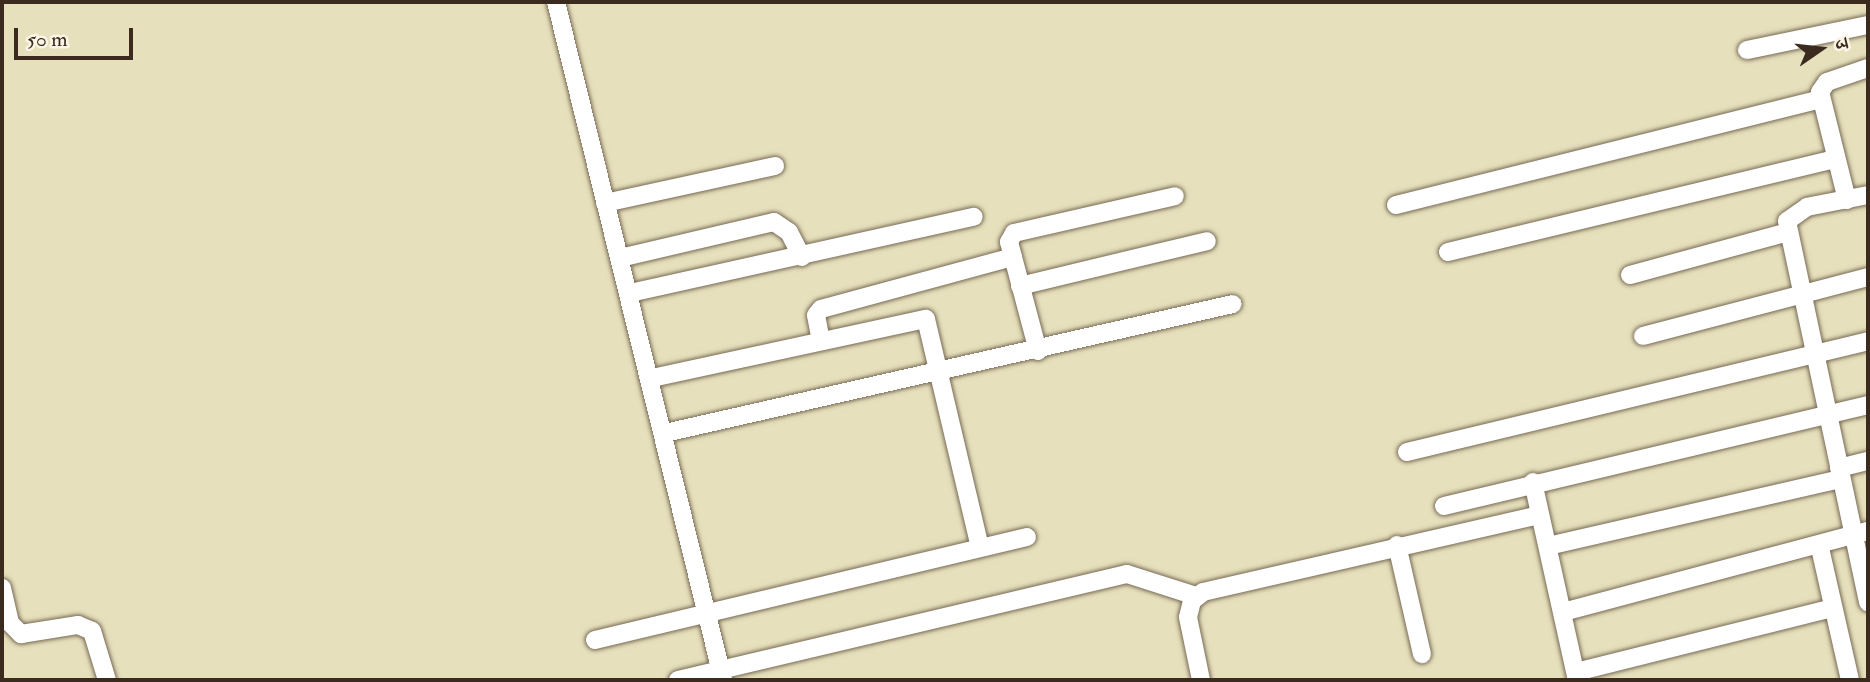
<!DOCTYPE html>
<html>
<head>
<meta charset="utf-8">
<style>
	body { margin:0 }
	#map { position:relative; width:1870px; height:682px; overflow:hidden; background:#e7e0bc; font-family:"IM FELL Double Pica","Noto Serif Devanagari",serif }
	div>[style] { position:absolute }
	.roads { filter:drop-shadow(0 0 2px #776a55) drop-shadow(0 0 2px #776a55) }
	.minor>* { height:18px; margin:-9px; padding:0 9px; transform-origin:9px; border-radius:9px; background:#fff }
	span { translate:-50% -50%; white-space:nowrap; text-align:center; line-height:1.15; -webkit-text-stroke:6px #fcf5e5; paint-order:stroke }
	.frame { position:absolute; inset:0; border:4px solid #3b2a1e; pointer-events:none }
	.north { position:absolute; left:1786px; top:14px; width:70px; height:70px; -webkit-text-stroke:5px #fcf5e5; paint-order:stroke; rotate:76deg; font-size:19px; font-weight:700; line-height:28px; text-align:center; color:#3b2a1e }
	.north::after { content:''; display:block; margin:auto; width:24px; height:32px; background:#3b2a1e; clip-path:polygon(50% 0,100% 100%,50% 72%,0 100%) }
	.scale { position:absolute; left:14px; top:28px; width:119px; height:32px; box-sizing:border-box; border:4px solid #3b2a1e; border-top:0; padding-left:9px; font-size:21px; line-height:24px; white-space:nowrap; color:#3b2a1e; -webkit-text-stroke:5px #fcf5e5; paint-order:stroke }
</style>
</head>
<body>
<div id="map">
	<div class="roads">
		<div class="minor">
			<div style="left:556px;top:2px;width:698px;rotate:76.16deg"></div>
			<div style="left:1747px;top:50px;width:124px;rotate:-11.7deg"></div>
			<div style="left:1868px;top:195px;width:62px;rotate:168.9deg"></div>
			<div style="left:1807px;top:207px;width:24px;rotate:145deg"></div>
			<div style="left:1787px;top:221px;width:390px;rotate:78deg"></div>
			<div style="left:1847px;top:200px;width:111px;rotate:-104deg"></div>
			<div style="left:1820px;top:92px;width:12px;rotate:-55deg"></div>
			<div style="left:1827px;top:82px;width:43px;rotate:-18.9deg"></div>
			<div style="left:605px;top:203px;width:174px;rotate:-12.3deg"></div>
			<div style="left:1396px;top:205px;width:438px;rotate:-14deg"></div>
			<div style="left:1448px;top:252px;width:399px;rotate:-13.5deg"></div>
			<div style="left:620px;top:258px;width:158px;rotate:-13.2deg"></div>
			<div style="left:774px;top:222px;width:18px;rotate:34deg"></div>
			<div style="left:789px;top:232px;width:28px;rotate:63deg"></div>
			<div style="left:1630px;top:275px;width:164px;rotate:-15.2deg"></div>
			<div style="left:1020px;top:286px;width:192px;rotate:-13.5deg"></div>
			<div style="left:630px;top:293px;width:352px;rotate:-12.5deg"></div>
			<div style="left:1643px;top:336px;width:233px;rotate:-14.7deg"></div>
			<div style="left:821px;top:341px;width:26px;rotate:-101deg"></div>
			<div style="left:816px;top:315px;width:8px;rotate:-50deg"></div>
			<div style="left:821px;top:309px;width:199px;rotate:-15.2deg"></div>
			<div style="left:1038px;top:351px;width:113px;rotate:-104.9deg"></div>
			<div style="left:1009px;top:242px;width:10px;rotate:-61deg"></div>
			<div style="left:1014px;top:233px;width:165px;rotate:-12.9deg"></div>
			<div style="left:652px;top:378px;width:280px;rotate:-12.2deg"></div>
			<div style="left:926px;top:319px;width:231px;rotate:76.7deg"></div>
			<div style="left:665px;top:433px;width:582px;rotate:-12.8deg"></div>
			<div style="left:1407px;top:452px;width:474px;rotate:-13.5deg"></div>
			<div style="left:1839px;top:468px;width:30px;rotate:-14deg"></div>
			<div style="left:1533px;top:482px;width:203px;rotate:77.5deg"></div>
			<div style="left:1444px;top:506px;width:436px;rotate:-13.4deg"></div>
			<div style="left:1397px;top:545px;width:112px;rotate:77.1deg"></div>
			<div style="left:1548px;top:546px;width:301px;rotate:-12.9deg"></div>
			<div style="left:1820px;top:548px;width:135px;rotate:77.2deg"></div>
			<div style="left:2px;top:588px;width:36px;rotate:77deg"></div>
			<div style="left:10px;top:623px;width:16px;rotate:45deg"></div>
			<div style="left:21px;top:634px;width:58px;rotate:-9deg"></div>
			<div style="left:78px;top:625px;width:15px;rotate:23deg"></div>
			<div style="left:92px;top:631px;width:51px;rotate:73deg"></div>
			<div style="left:1563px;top:612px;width:316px;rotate:-14.9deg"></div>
			<div style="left:595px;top:640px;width:444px;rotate:-13.4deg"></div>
			<div style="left:1576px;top:672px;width:265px;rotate:-14deg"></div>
			<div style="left:678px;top:680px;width:461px;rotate:-13.3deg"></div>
			<div style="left:1127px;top:574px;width:72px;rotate:17.7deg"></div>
			<div style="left:1201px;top:680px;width:64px;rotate:-101.7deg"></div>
			<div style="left:1188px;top:617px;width:16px;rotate:-76deg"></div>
			<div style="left:1192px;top:601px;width:14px;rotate:-39deg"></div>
			<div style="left:1203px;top:592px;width:345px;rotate:-12.9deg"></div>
		</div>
	</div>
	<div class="frame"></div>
	<div class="north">उ</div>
	<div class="scale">50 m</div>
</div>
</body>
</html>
